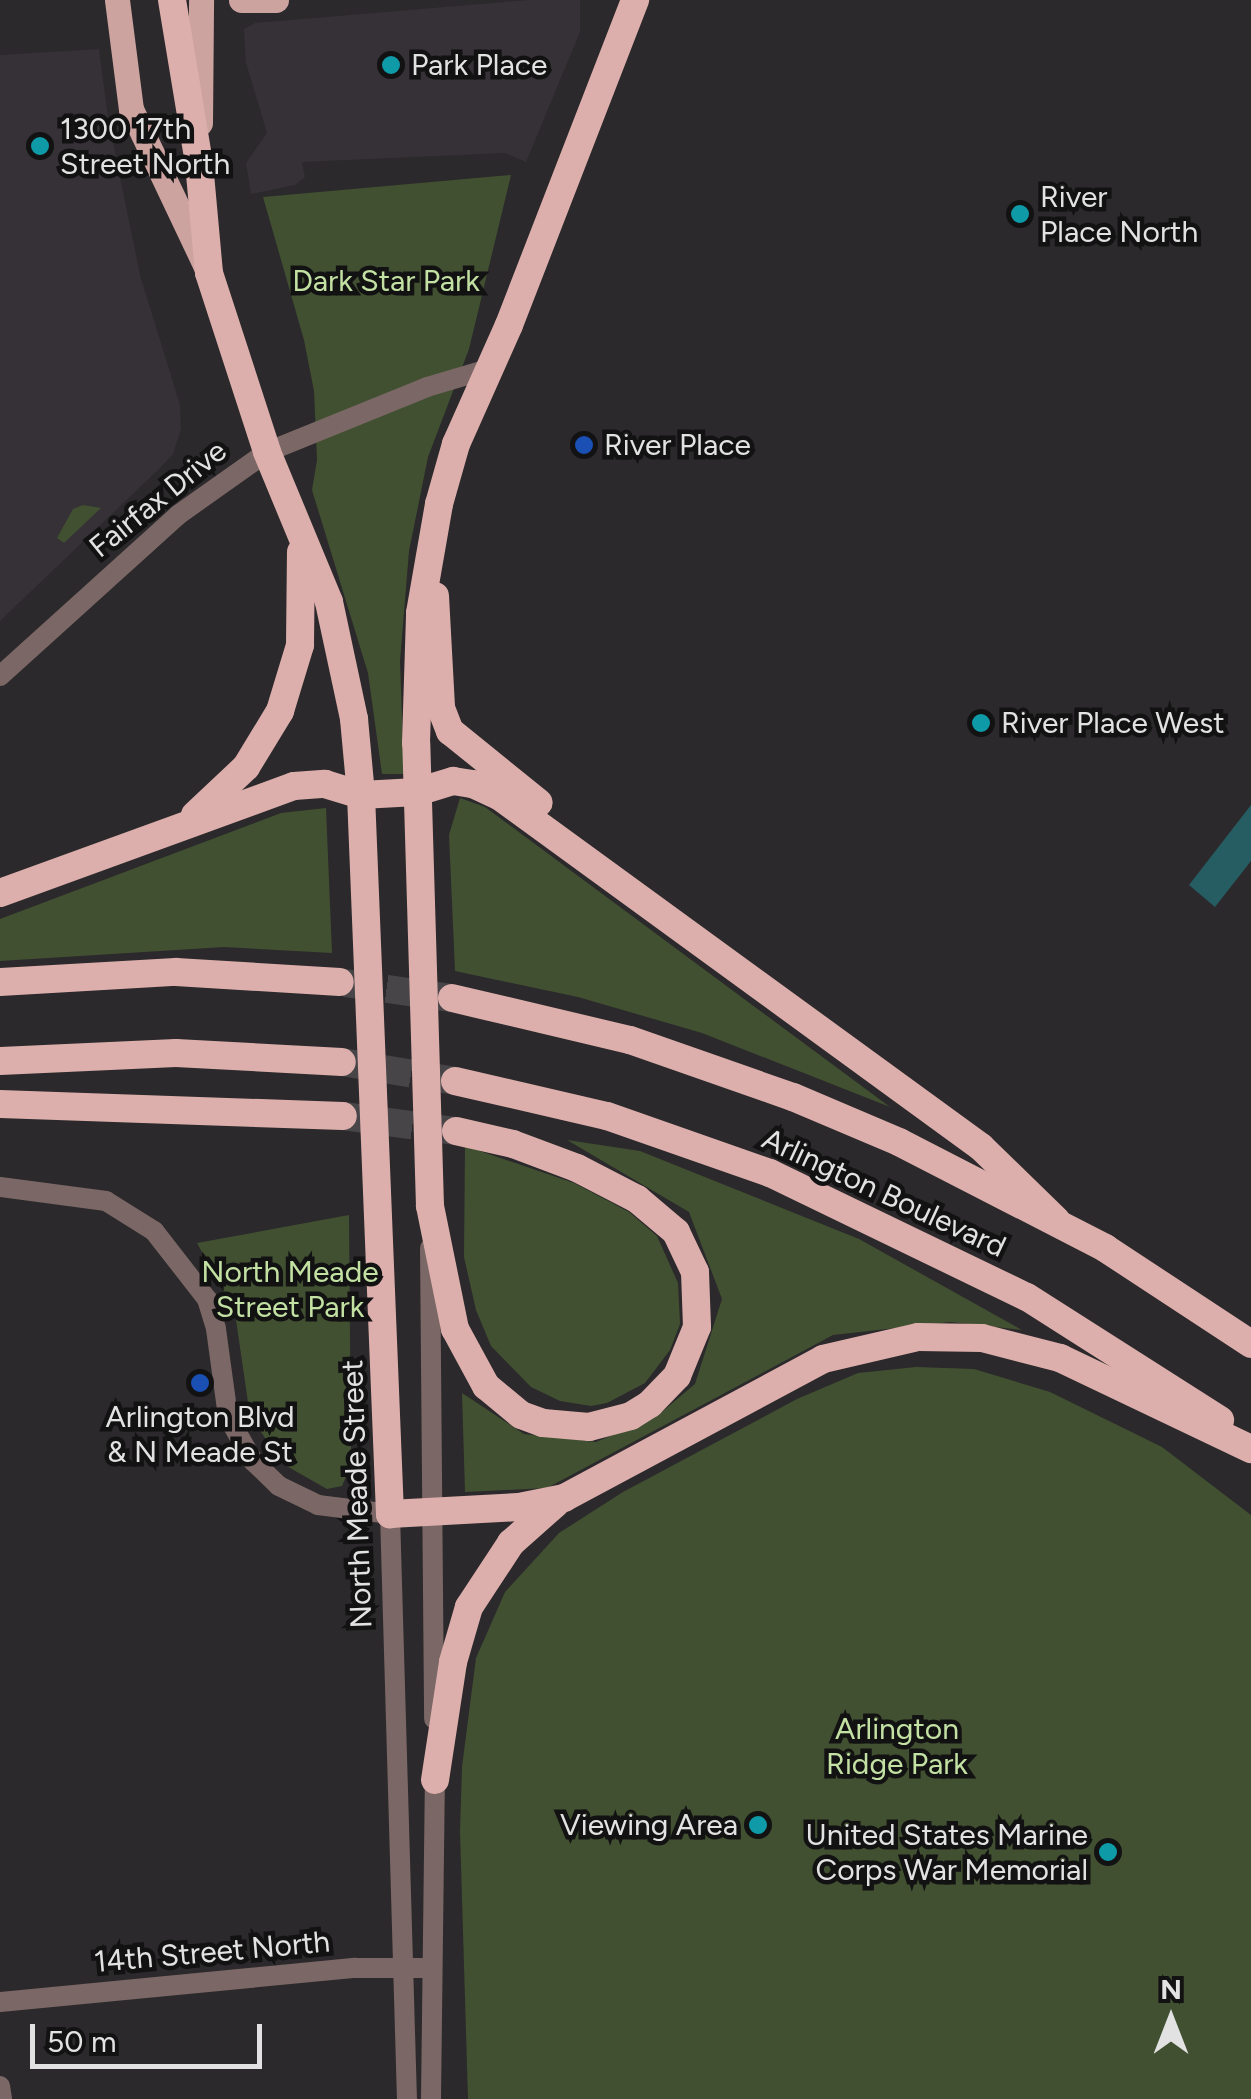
<!DOCTYPE html>
<html>
<head>
<meta charset="utf-8">
<style>
	body { margin:0 }
	#map { position:relative; width:1251px; height:2099px; overflow:hidden; background:#2b292b; font-family:Figtree,sans-serif }
	div>[style] { position:absolute }
	.built>* { inset:0; background:#363037 }
	.green>* { inset:0; background:#415031 }
	.water>* { inset:0; background:#265d63 }
	.trunk-tunnel>* { height:28px; margin-top:-14px; transform-origin:0; background:repeating-linear-gradient(90deg,#474547 0 28px,transparent 0 42px) }
	.minor>* { height:20px; margin:-10px; padding:0 10px; transform-origin:10px; border-radius:10px; background:#7b6765 }
	.tertiary>* { height:20px; margin:-10px; padding:0 10px; transform-origin:10px; border-radius:10px; background:#7b6765 }
	.primary>* { height:25px; margin:-12.5px; padding:0 12.5px; transform-origin:12.5px; border-radius:12.5px; background:#cda3a0 }
	.trunk>* { height:28px; margin:-14px; padding:0 14px; transform-origin:14px; border-radius:14px; background:#ddafac }
	.dots>* { width:28px; height:28px; translate:-50% -50%; box-sizing:border-box; border:5px solid #131213; border-radius:50% }
	span { translate:-50% -50%; white-space:nowrap; text-align:center; line-height:1.15; -webkit-text-stroke:9px #131213; paint-order:stroke }
	.poi-label { font-size:30px; color:#e3e2e3 }
	.left { translate:0 -50%; text-align:left }
	.right { translate:-100% -50%; text-align:right }
	.park-label { font-size:30px; color:#c2e1a3 }
	.street-label { font-size:30px; color:#e3e2e3 }
	.north { position:absolute; left:1121px; top:1969px; width:100px; height:100px; -webkit-text-stroke:8px #131213; paint-order:stroke; rotate:0deg; font-size:28px; font-weight:700; line-height:40px; text-align:center; color:#e3e2e3 }
	.north::after { content:''; display:block; margin:auto; width:35px; height:45px; background:#e3e2e3; clip-path:polygon(50% 0,100% 100%,50% 72%,0 100%) }
	.scale { position:absolute; left:30px; top:2024px; width:232px; height:45px; box-sizing:border-box; border:5px solid #e3e2e3; border-top:0; padding-left:12px; font-size:30px; line-height:35px; white-space:nowrap; color:#e3e2e3; -webkit-text-stroke:8px #131213; paint-order:stroke }
</style>
</head>
<body>
<div id="map">
	<div class="built">
		<div style="clip-path:polygon(528px 0,580px 0,580px 32px,526px 162px,505px 153px,302px 162px,305px 177px,295px 185px,251px 194px,246px 163px,267px 133px,246px 63px,244px 29px,255px 23px)"></div>
		<div style="clip-path:polygon(99px 49px,108px 118px,140px 275px,180px 405px,181px 429px,173px 454px,159px 469px,0 621px,0 55px)"></div>
	</div>
	<div class="green">
		<div style="clip-path:polygon(511px 175px,469px 349px,428px 457px,409px 551px,400px 661px,404px 774px,382px 774px,368px 673px,312px 490px,317px 460px,314px 391px,304px 340px,263px 197px)"></div>
		<div style="clip-path:polygon(83px 505px,101px 508px,64px 543px,57px 538px,73px 509px)"></div>
		<div style="clip-path:polygon(460px 798px,485px 807px,890px 1107px,702px 1033px,578px 997px,455px 971px,449px 835px)"></div>
		<div style="clip-path:polygon(326px 808px,332px 953px,224px 947px,0 961px,0 919px,281px 813px)"></div>
		<div style="clip-path:polygon(567px 1140px,640px 1151px,859px 1239px,1022px 1330px,950px 1322px,833px 1335px,547px 1488px,465px 1492px,462px 1393px,524px 1434px,596px 1442px,657px 1416px,695px 1384px,722px 1299px,689px 1212px)"></div>
		<div style="clip-path:polygon(465px 1146px,574px 1183px,629px 1212px,657px 1236px,678px 1283px,680px 1324px,670px 1350px,645px 1383px,607px 1403px,591px 1406px,560px 1401px,531px 1387px,491px 1346px,476px 1310px,464px 1257px)"></div>
		<div style="clip-path:polygon(349px 1215px,351px 1464px,342px 1486px,327px 1489px,283px 1464px,250px 1416px,235px 1313px,197px 1243px)"></div>
		<div style="clip-path:polygon(916px 1367px,974px 1369px,1050px 1392px,1162px 1447px,1251px 1515px,1251px 2099px,468px 2099px,460px 1831px,462px 1767px,476px 1658px,505px 1592px,559px 1533px,623px 1492px,797px 1399px,858px 1373px)"></div>
	</div>
	<div class="water">
		<div style="clip-path:polygon(1251px 805px,1251px 861px,1215px 907px,1189px 885px)"></div>
	</div>
	<div class="trunk-tunnel">
		<div style="left:345px;top:983px;width:108px;rotate:8deg"></div>
		<div style="left:342px;top:1062px;width:115px;rotate:9.5deg"></div>
		<div style="left:343px;top:1116px;width:114px;rotate:7.6deg"></div>
	</div>
	<div class="minor">
		<div style="left:0;top:2002px;width:357px;rotate:-5.5deg"></div>
		<div style="left:355px;top:1968px;width:75px"></div>
		<div style="left:0;top:2086px;width:13px;rotate:81deg"></div>
	</div>
	<div class="tertiary">
		<div style="left:0;top:676px;width:240px;rotate:-42.1deg"></div>
		<div style="left:178px;top:515px;width:109px;rotate:-35.3deg"></div>
		<div style="left:267px;top:452px;width:173px;rotate:-22.1deg"></div>
		<div style="left:427px;top:387px;width:67px;rotate:-16.5deg"></div>
		<div style="left:0;top:1187px;width:107px;rotate:7.5deg"></div>
		<div style="left:106px;top:1201px;width:57px;rotate:32deg"></div>
		<div style="left:154px;top:1231px;width:86px;rotate:52.1deg"></div>
		<div style="left:207px;top:1299px;width:31px;rotate:73deg"></div>
		<div style="left:216px;top:1329px;width:89px;rotate:82.2deg"></div>
		<div style="left:228px;top:1417px;width:51px;rotate:60.4deg"></div>
		<div style="left:253px;top:1461px;width:36px;rotate:44deg"></div>
		<div style="left:279px;top:1486px;width:43px;rotate:26deg"></div>
		<div style="left:318px;top:1505px;width:73px;rotate:7.1deg"></div>
		<div style="left:390px;top:1514px;width:585px;rotate:88.34deg"></div>
		<div style="left:430px;top:1248px;width:471px;rotate:89.5deg"></div>
		<div style="left:431px;top:2099px;width:331px;rotate:-89.3deg"></div>
	</div>
	<div class="primary">
		<div style="left:117px;top:0;width:110px;rotate:82.7deg"></div>
		<div style="left:131px;top:109px;width:175px;rotate:64.6deg"></div>
		<div style="left:241px;top:0;width:35px"></div>
		<div style="left:200px;top:123px;width:123px;rotate:-89.5deg"></div>
	</div>
	<div class="trunk">
		<div style="left:172px;top:0;width:165px;rotate:80.6deg"></div>
		<div style="left:199px;top:163px;width:110px;rotate:84.8deg"></div>
		<div style="left:209px;top:273px;width:188px;rotate:72deg"></div>
		<div style="left:267px;top:452px;width:162px;rotate:67.5deg"></div>
		<div style="left:329px;top:602px;width:120px;rotate:77.9deg"></div>
		<div style="left:354px;top:719px;width:76px;rotate:84.7deg"></div>
		<div style="left:361px;top:795px;width:720px;rotate:87.69deg"></div>
		<div style="left:390px;top:1514px;width:129px;rotate:-3.1deg"></div>
		<div style="left:519px;top:1507px;width:46px;rotate:-11.3deg"></div>
		<div style="left:564px;top:1498px;width:294px;rotate:-28.2deg"></div>
		<div style="left:823px;top:1359px;width:98px;rotate:-13deg"></div>
		<div style="left:918px;top:1337px;width:64px;rotate:0.9deg"></div>
		<div style="left:982px;top:1338px;width:81px;rotate:14.4deg"></div>
		<div style="left:1060px;top:1358px;width:212px;rotate:25.5deg"></div>
		<div style="left:435px;top:596px;width:112px;rotate:86.9deg"></div>
		<div style="left:441px;top:708px;width:25px;rotate:69deg"></div>
		<div style="left:450px;top:731px;width:114px;rotate:39deg"></div>
		<div style="left:195px;top:815px;width:70px;rotate:-43.3deg"></div>
		<div style="left:246px;top:767px;width:66px;rotate:-58.7deg"></div>
		<div style="left:280px;top:711px;width:69px;rotate:-73.1deg"></div>
		<div style="left:300px;top:645px;width:93px;rotate:-89.4deg"></div>
		<div style="left:0;top:893px;width:313px;rotate:-20deg"></div>
		<div style="left:294px;top:786px;width:31px;rotate:-4deg"></div>
		<div style="left:325px;top:784px;width:38px;rotate:17deg"></div>
		<div style="left:361px;top:795px;width:56px;rotate:-3.1deg"></div>
		<div style="left:417px;top:792px;width:38px;rotate:-17deg"></div>
		<div style="left:453px;top:781px;width:20px;rotate:9deg"></div>
		<div style="left:473px;top:784px;width:29px;rotate:25deg"></div>
		<div style="left:499px;top:796px;width:596px;rotate:36.06deg"></div>
		<div style="left:981px;top:1147px;width:105px;rotate:44.2deg"></div>
		<div style="left:0;top:982px;width:176px;rotate:-3.3deg"></div>
		<div style="left:176px;top:972px;width:164px;rotate:3.5deg"></div>
		<div style="left:452px;top:998px;width:183px;rotate:13.3deg"></div>
		<div style="left:630px;top:1040px;width:173px;rotate:19.3deg"></div>
		<div style="left:793px;top:1097px;width:115px;rotate:23deg"></div>
		<div style="left:899px;top:1142px;width:232px;rotate:27.2deg"></div>
		<div style="left:1105px;top:1248px;width:175px;rotate:33.3deg"></div>
		<div style="left:0;top:1061px;width:176px;rotate:-2.6deg"></div>
		<div style="left:176px;top:1053px;width:166px;rotate:3.1deg"></div>
		<div style="left:455px;top:1081px;width:156px;rotate:13deg"></div>
		<div style="left:607px;top:1116px;width:173px;rotate:19.3deg"></div>
		<div style="left:770px;top:1173px;width:285px;rotate:25.8deg"></div>
		<div style="left:1027px;top:1297px;width:229px;rotate:32.5deg"></div>
		<div style="left:0;top:1104px;width:343px;rotate:2deg"></div>
		<div style="left:456px;top:1131px;width:58px;rotate:12.8deg"></div>
		<div style="left:513px;top:1144px;width:68px;rotate:20.6deg"></div>
		<div style="left:577px;top:1168px;width:68px;rotate:27.3deg"></div>
		<div style="left:637px;top:1199px;width:51px;rotate:40.2deg"></div>
		<div style="left:676px;top:1232px;width:44px;rotate:64.6deg"></div>
		<div style="left:695px;top:1272px;width:55px;rotate:87.9deg"></div>
		<div style="left:697px;top:1327px;width:53px;rotate:112.2deg"></div>
		<div style="left:677px;top:1376px;width:39px;rotate:134deg"></div>
		<div style="left:650px;top:1404px;width:22px;rotate:148deg"></div>
		<div style="left:631px;top:1416px;width:43px;rotate:165.3deg"></div>
		<div style="left:589px;top:1427px;width:46px;rotate:-175deg"></div>
		<div style="left:543px;top:1423px;width:23px;rotate:-160deg"></div>
		<div style="left:521px;top:1415px;width:45px;rotate:-140.4deg"></div>
		<div style="left:486px;top:1386px;width:65px;rotate:-118.5deg"></div>
		<div style="left:455px;top:1329px;width:126px;rotate:-101.5deg"></div>
		<div style="left:430px;top:1206px;width:463px;rotate:-91.7deg"></div>
		<div style="left:416px;top:743px;width:130px;rotate:-88.2deg"></div>
		<div style="left:420px;top:613px;width:111px;rotate:-80.1deg"></div>
		<div style="left:439px;top:504px;width:62px;rotate:-74.2deg"></div>
		<div style="left:456px;top:444px;width:130px;rotate:-66deg"></div>
		<div style="left:509px;top:325px;width:349px;rotate:-68.8deg"></div>
		<div style="left:435px;top:1780px;width:119px;rotate:-81.3deg"></div>
		<div style="left:453px;top:1662px;width:57px;rotate:-73.8deg"></div>
		<div style="left:469px;top:1607px;width:77px;rotate:-56.7deg"></div>
		<div style="left:511px;top:1543px;width:60px;rotate:-41.6deg"></div>
	</div>
	<div class="dots">
		<div style="left:391px;top:65px;background:#0f9aa8"></div>
		<div style="left:40px;top:146px;background:#0f9aa8"></div>
		<div style="left:1020px;top:214px;background:#0f9aa8"></div>
		<div style="left:584px;top:445px;background:#1a4fb4"></div>
		<div style="left:981px;top:723px;background:#0f9aa8"></div>
		<div style="left:200px;top:1383px;background:#1a4fb4"></div>
		<div style="left:758px;top:1825px;background:#0f9aa8"></div>
		<div style="left:1108px;top:1852px;background:#0f9aa8"></div>
	</div>
	<div class="poi-label">
		<span class="left" style="left:411px;top:65px">Park Place</span>
		<span class="left" style="left:60px;top:146px">1300 17th<br>Street North</span>
		<span class="left" style="left:1040px;top:214px">River<br>Place North</span>
		<span class="left" style="left:604px;top:445px">River Place</span>
		<span class="left" style="left:1001px;top:723px">River Place West</span>
		<span style="left:200px;top:1434px">Arlington Blvd<br>&amp; N Meade St</span>
		<span class="right" style="left:738px;top:1825px">Viewing Area</span>
		<span class="right" style="left:1088px;top:1852px">United States Marine<br>Corps War Memorial</span>
	</div>
	<div class="park-label">
		<span style="left:386px;top:281px">Dark Star Park</span>
		<span style="left:290px;top:1289px">North Meade<br>Street Park</span>
		<span style="left:897px;top:1746px">Arlington<br>Ridge Park</span>
	</div>
	<div class="street-label">
		<span style="left:158px;top:499px;rotate:-39deg">Fairfax Drive</span>
		<span style="left:884px;top:1193px;rotate:25deg">Arlington Boulevard</span>
		<span style="left:357px;top:1494px;rotate:-92deg">North Meade Street</span>
		<span style="left:212px;top:1952px;rotate:-5deg">14th Street North</span>
	</div>
	<div class="north">N</div>
	<div class="scale">50 m</div>
</div>
</body>
</html>
